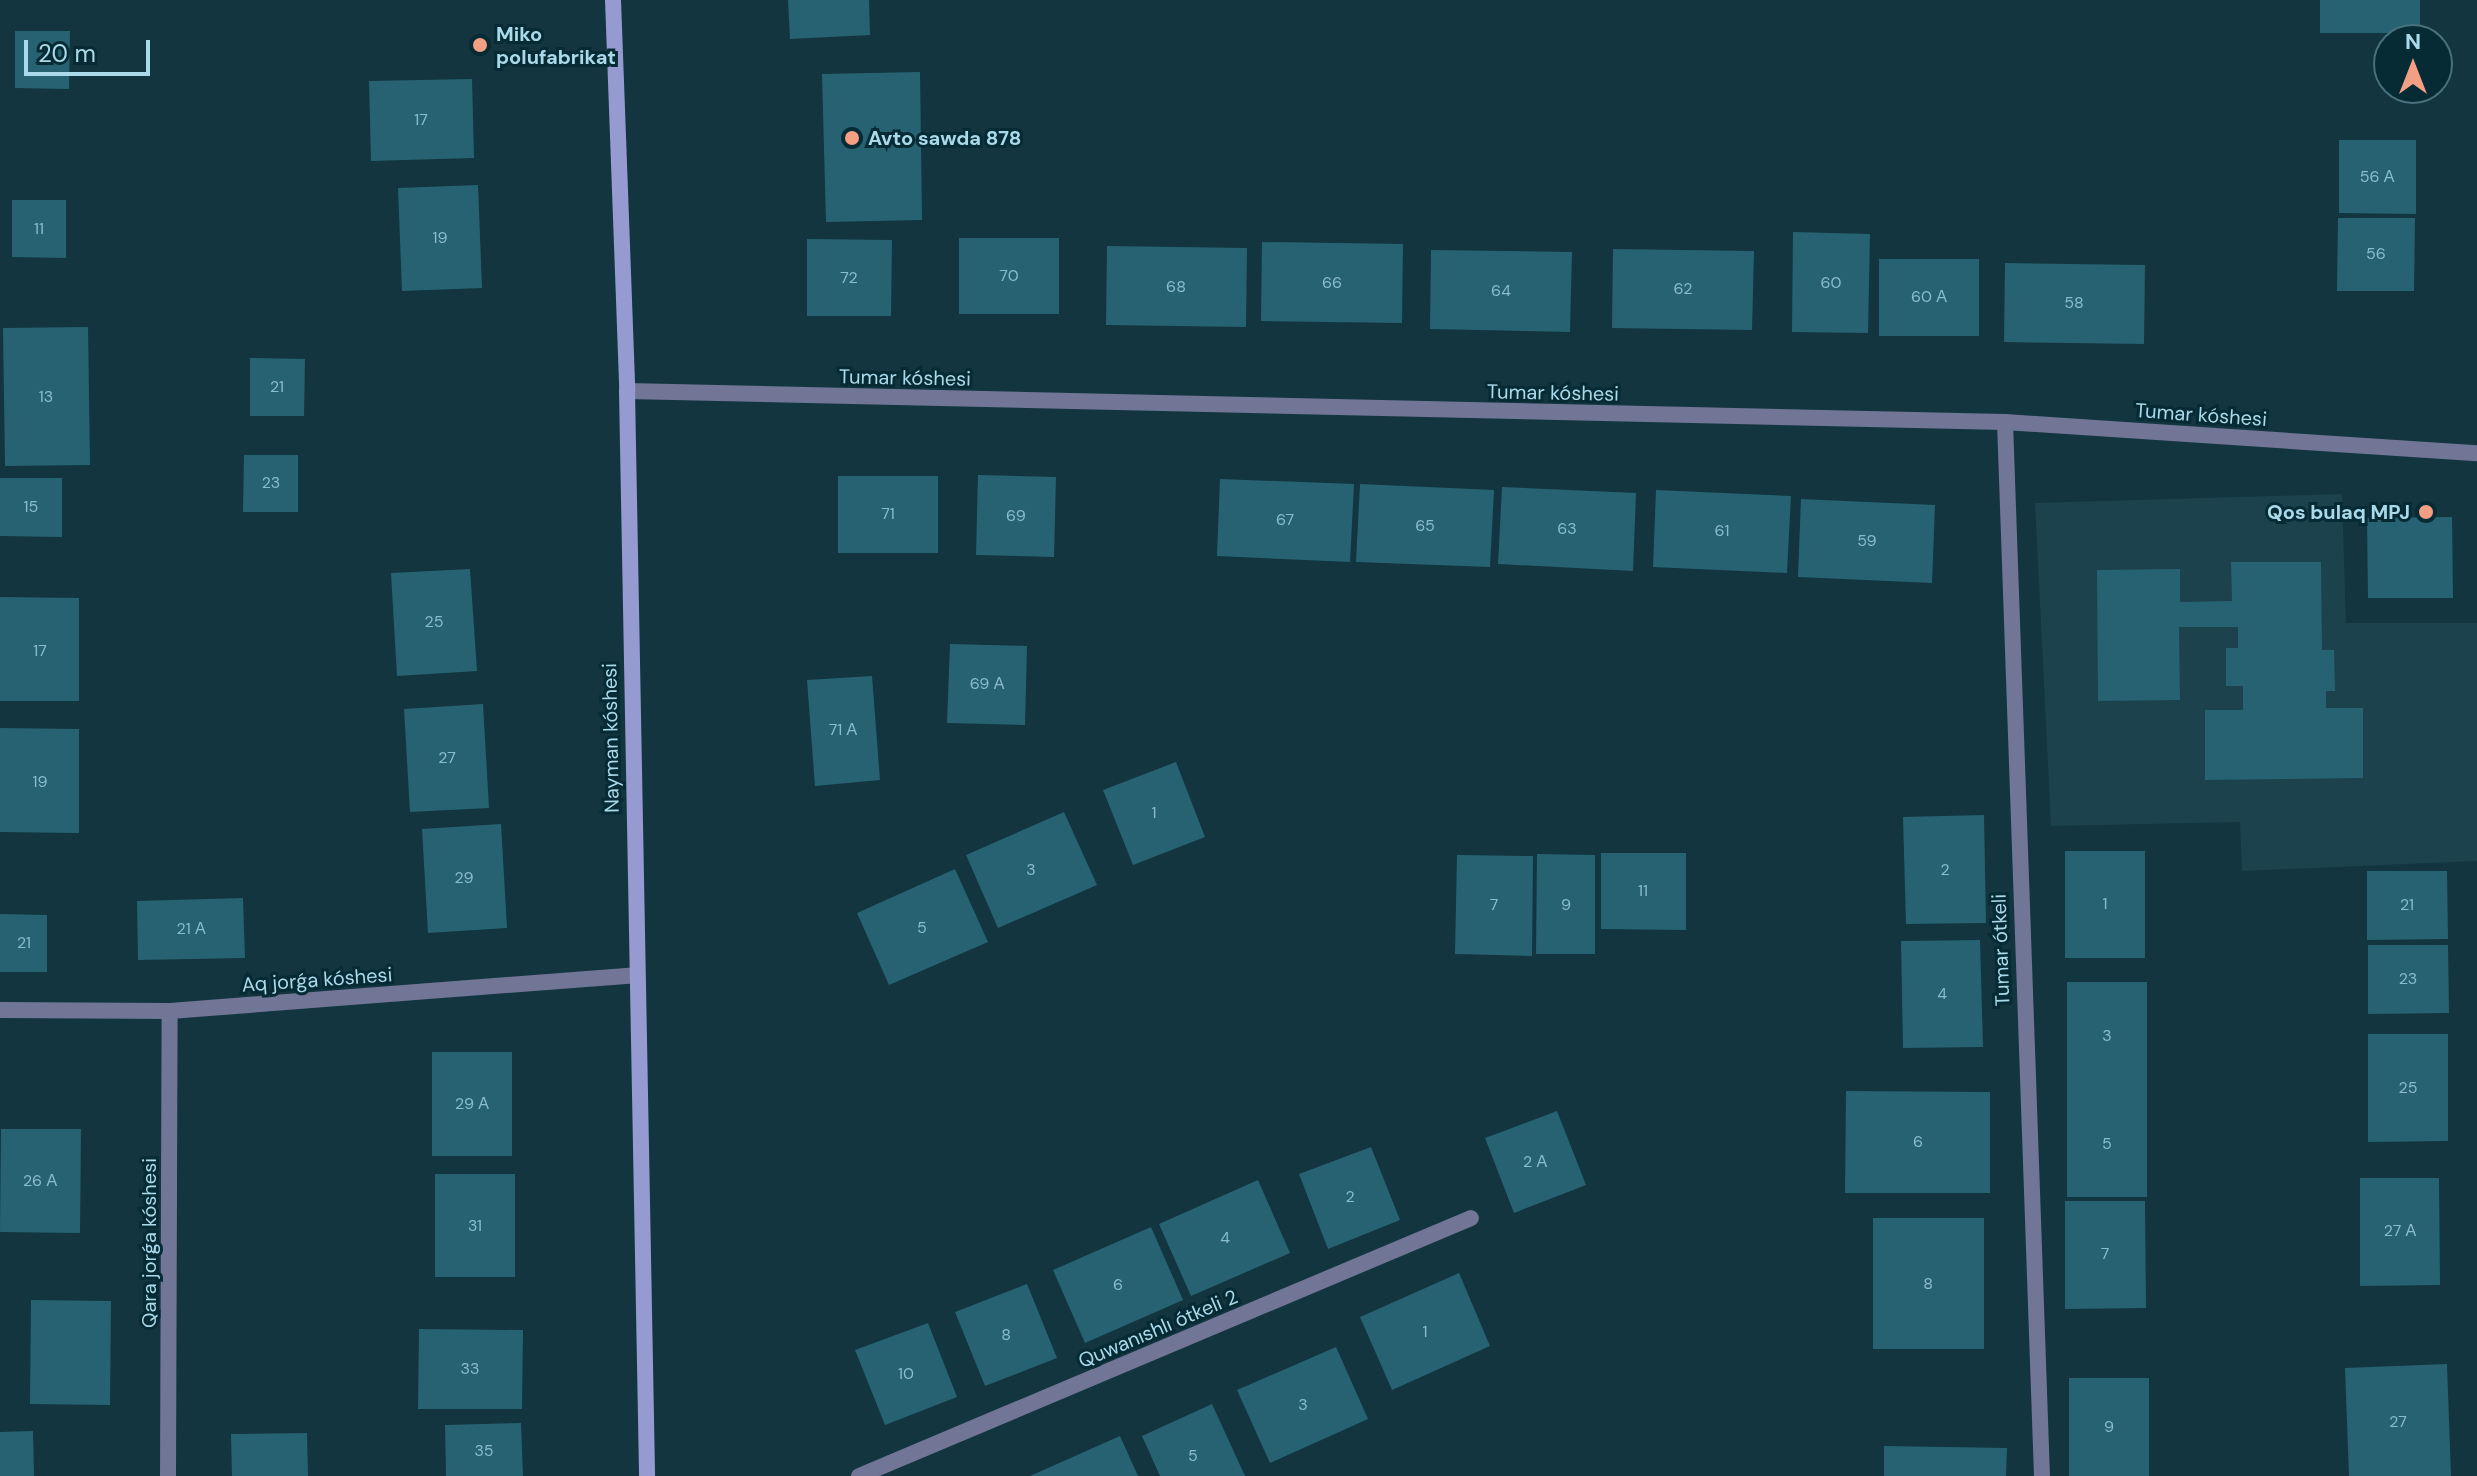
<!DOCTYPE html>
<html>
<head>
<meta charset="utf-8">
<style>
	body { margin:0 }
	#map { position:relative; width:2477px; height:1476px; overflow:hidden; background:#12353f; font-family:"DM Sans",sans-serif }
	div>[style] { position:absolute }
	.built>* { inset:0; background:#1b424d }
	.building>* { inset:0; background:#276272 }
	.minor>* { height:16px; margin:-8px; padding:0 8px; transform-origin:8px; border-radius:8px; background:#717596 }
	.secondary>* { height:16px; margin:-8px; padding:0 8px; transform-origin:8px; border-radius:8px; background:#959bd0 }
	.dots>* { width:22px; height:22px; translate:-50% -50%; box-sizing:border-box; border:4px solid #062b35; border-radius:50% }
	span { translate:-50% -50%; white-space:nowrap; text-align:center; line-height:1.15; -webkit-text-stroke:6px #062b35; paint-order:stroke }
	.number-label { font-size:16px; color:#89bccc }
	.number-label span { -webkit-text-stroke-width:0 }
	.poi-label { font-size:20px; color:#aadaea; font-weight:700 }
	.left { translate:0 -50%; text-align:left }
	.right { translate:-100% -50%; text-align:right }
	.street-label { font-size:20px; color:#aadaea }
	.north { position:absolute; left:2373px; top:24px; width:80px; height:80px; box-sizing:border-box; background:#062b35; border:2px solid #48717d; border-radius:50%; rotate:0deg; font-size:22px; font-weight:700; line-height:32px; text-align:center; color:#aadaea }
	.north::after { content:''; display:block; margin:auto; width:28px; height:36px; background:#f39f83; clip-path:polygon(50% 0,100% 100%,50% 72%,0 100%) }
	.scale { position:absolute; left:24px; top:40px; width:126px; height:36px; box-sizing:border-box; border:4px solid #aadaea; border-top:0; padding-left:10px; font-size:24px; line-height:28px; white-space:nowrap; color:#aadaea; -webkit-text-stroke:6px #062b35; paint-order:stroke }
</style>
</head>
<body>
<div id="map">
	<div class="built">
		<div style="clip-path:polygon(2342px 494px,2346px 623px,2477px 623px,2477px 861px,2242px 871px,2240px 822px,2051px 826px,2035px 503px)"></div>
	</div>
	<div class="building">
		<div style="clip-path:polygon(788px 0,869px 0,870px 35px,790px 39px)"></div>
		<div style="clip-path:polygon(2320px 0,2420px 0,2420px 33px,2320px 33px)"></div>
		<div style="clip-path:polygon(15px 31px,70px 31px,69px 89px,15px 88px)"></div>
		<div style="clip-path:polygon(920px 72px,922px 220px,826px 222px,822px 74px)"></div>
		<div style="clip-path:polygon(472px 79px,474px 158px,371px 161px,369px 81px)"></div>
		<div style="clip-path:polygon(2339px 140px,2416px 140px,2416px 214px,2339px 213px)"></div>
		<div style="clip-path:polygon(478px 185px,482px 288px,402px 291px,398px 188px)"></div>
		<div style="clip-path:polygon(12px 200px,66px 200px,66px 258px,12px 257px)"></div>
		<div style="clip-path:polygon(2338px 218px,2415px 218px,2414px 291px,2337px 291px)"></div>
		<div style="clip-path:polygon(1793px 232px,1870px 234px,1868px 333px,1792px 332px)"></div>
		<div style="clip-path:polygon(959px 238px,1059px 238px,1059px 314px,959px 314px)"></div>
		<div style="clip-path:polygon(807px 239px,892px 240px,891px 316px,807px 316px)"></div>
		<div style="clip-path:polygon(1262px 242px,1403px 244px,1402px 323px,1261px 321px)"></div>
		<div style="clip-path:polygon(1107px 246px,1247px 248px,1246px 327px,1106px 325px)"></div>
		<div style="clip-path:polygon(1613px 249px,1754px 251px,1752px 330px,1612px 328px)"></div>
		<div style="clip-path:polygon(1431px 250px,1572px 252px,1570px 332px,1430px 329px)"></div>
		<div style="clip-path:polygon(1879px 259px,1979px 259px,1979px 336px,1879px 336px)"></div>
		<div style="clip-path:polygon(2005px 263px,2145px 265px,2144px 344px,2004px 342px)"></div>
		<div style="clip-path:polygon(88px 327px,90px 465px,5px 466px,3px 328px)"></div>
		<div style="clip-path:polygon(250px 358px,305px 359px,304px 416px,250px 416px)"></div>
		<div style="clip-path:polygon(244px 455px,298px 455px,298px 512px,243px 512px)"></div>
		<div style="clip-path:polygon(978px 475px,1056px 477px,1054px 557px,976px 555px)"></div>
		<div style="clip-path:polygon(838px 476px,938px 476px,938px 553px,838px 553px)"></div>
		<div style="clip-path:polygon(0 478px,62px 478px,62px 537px,0 536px)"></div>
		<div style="clip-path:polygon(1220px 479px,1354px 484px,1350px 562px,1217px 556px)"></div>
		<div style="clip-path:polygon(1360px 484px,1494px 490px,1490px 567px,1356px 562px)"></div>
		<div style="clip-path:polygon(1502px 487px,1636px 493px,1633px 571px,1498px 564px)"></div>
		<div style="clip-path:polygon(1656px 490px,1791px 496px,1787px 573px,1653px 567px)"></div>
		<div style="clip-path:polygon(1801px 499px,1935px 505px,1932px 583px,1798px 577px)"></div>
		<div style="clip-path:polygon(2452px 517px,2453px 598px,2368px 598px,2367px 518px)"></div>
		<div style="clip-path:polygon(2231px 562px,2321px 562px,2322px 650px,2334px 650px,2335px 691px,2326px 691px,2326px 708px,2363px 708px,2363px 778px,2205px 780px,2205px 710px,2243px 710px,2243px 686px,2226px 686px,2226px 648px,2238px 648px,2238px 627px,2179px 627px,2180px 700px,2098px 701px,2097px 570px,2180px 569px,2180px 602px,2232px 601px)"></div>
		<div style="clip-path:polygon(470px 569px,477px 671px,397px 676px,391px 573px)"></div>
		<div style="clip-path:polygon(0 597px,79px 598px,79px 701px,0 701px)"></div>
		<div style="clip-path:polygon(950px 644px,1027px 646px,1025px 725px,947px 723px)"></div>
		<div style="clip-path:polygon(872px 676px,880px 780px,815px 786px,807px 680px)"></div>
		<div style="clip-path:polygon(483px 704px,489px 808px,410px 812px,404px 709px)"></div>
		<div style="clip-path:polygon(0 728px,79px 729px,79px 833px,0 832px)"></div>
		<div style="clip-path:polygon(1176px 762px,1205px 837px,1133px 865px,1103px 790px)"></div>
		<div style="clip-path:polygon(1064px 812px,1097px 885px,998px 928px,966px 855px)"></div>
		<div style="clip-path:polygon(1984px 815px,1986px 923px,1906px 924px,1903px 817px)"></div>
		<div style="clip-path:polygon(501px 824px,507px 928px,428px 933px,422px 829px)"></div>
		<div style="clip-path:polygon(2065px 851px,2145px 851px,2145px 958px,2065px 958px)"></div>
		<div style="clip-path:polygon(1601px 853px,1686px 853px,1686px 930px,1601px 929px)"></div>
		<div style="clip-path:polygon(1537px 854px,1595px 855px,1595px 954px,1536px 954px)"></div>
		<div style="clip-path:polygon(1457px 855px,1533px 856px,1532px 956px,1455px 954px)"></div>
		<div style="clip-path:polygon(955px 869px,988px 942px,889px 985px,857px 913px)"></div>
		<div style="clip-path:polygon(2367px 871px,2447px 871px,2448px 939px,2367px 940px)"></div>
		<div style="clip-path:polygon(243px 898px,245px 958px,138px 960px,137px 901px)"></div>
		<div style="clip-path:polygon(0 914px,47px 915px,47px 972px,0 972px)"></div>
		<div style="clip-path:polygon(1980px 940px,1983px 1047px,1903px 1048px,1901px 941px)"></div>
		<div style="clip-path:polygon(2368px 945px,2448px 945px,2449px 1013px,2368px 1014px)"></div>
		<div style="clip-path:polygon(2067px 982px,2147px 982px,2147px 1197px,2067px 1197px)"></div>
		<div style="clip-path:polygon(2368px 1034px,2448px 1034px,2448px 1141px,2368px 1142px)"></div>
		<div style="clip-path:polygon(432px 1052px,512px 1052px,512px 1156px,432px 1156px)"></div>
		<div style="clip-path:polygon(1846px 1091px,1990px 1092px,1990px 1193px,1845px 1193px)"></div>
		<div style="clip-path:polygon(1557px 1111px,1586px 1185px,1514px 1213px,1485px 1138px)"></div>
		<div style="clip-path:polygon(1px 1129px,81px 1129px,80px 1233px,0 1232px)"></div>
		<div style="clip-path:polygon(1371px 1147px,1400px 1220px,1328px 1249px,1299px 1174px)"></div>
		<div style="clip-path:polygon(435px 1174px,515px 1174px,515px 1277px,435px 1277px)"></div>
		<div style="clip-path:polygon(2360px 1178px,2439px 1178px,2440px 1285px,2360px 1286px)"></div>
		<div style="clip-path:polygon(1258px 1180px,1290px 1253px,1191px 1296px,1159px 1224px)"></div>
		<div style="clip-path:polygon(2065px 1201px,2145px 1201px,2146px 1308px,2065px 1309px)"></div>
		<div style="clip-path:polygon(1873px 1218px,1984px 1218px,1984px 1349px,1873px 1349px)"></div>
		<div style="clip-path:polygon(1151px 1227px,1183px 1300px,1085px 1343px,1053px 1270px)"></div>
		<div style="clip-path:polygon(1459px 1273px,1490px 1346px,1392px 1390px,1360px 1317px)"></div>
		<div style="clip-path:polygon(1027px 1284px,1057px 1358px,985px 1386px,955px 1312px)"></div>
		<div style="clip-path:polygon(31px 1300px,111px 1301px,110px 1405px,30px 1404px)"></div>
		<div style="clip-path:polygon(928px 1323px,957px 1397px,885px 1425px,855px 1350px)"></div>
		<div style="clip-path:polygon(419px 1329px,523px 1330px,522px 1409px,418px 1409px)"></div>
		<div style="clip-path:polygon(1336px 1347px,1368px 1419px,1270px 1463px,1237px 1390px)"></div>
		<div style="clip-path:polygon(2447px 1364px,2451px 1476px,2349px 1476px,2345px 1368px)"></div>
		<div style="clip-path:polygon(2069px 1378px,2149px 1378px,2149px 1476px,2069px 1476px)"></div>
		<div style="clip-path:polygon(1212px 1404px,1245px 1476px,1160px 1476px,1142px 1436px)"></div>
		<div style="clip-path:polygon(521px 1423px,523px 1476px,446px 1476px,445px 1425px)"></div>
		<div style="clip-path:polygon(33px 1431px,34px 1476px,0 1476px,0 1432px)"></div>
		<div style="clip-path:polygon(307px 1433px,308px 1476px,232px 1476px,231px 1434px)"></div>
		<div style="clip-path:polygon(1120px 1436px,1138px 1476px,1030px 1476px)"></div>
		<div style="clip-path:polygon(1884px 1446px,2007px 1448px,2006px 1476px,1884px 1476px)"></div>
	</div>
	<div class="minor">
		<div style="left:627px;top:391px;width:1378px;rotate:1.29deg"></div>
		<div style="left:2005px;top:422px;width:473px;rotate:3.8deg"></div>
		<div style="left:2005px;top:422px;width:1055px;rotate:87.99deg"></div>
		<div style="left:0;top:1010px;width:170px;rotate:0.3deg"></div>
		<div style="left:170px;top:1011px;width:467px;rotate:-4.4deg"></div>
		<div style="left:168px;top:1476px;width:465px;rotate:-89.8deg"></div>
		<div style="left:859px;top:1476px;width:664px;rotate:-22.86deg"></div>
	</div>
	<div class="secondary">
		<div style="left:613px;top:0;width:391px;rotate:87.9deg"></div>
		<div style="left:627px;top:391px;width:1085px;rotate:88.94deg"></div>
	</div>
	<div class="dots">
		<div style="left:480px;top:45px;background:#f39f83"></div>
		<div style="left:852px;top:138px;background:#f39f83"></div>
		<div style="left:2426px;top:512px;background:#f39f83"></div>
	</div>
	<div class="number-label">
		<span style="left:421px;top:120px">17</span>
		<span style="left:2377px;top:177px">56 А</span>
		<span style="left:39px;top:229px">11</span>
		<span style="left:440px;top:238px">19</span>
		<span style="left:2376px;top:254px">56</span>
		<span style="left:1009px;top:276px">70</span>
		<span style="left:849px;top:278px">72</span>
		<span style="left:1332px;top:283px">66</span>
		<span style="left:1831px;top:283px">60</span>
		<span style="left:1176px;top:287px">68</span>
		<span style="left:1683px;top:289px">62</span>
		<span style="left:1501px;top:291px">64</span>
		<span style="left:1929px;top:297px">60 А</span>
		<span style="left:2074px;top:303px">58</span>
		<span style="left:277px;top:387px">21</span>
		<span style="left:46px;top:397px">13</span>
		<span style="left:271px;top:483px">23</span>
		<span style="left:31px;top:507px">15</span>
		<span style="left:888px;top:514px">71</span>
		<span style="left:1016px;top:516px">69</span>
		<span style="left:1285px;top:520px">67</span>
		<span style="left:1425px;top:526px">65</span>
		<span style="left:1567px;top:529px">63</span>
		<span style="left:1722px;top:531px">61</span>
		<span style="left:1867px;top:541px">59</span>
		<span style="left:434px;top:622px">25</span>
		<span style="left:40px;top:651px">17</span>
		<span style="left:987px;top:684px">69 А</span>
		<span style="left:843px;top:730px">71 А</span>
		<span style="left:447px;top:758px">27</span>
		<span style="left:40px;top:782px">19</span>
		<span style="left:1154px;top:813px">1</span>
		<span style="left:1031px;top:870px">3</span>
		<span style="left:1945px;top:870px">2</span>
		<span style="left:464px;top:878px">29</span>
		<span style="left:1643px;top:891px">11</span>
		<span style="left:2105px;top:904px">1</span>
		<span style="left:1494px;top:905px">7</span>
		<span style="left:1566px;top:905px">9</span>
		<span style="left:2407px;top:905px">21</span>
		<span style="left:922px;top:928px">5</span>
		<span style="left:191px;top:929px">21 А</span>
		<span style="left:24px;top:943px">21</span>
		<span style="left:2408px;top:979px">23</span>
		<span style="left:1942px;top:994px">4</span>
		<span style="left:2107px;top:1036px">3</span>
		<span style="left:2408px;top:1088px">25</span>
		<span style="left:472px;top:1104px">29 А</span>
		<span style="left:1918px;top:1142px">6</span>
		<span style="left:2107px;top:1144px">5</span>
		<span style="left:1535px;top:1162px">2 А</span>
		<span style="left:40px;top:1181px">26 А</span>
		<span style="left:1350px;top:1197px">2</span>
		<span style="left:475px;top:1226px">31</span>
		<span style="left:2400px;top:1231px">27 А</span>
		<span style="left:1225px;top:1238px">4</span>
		<span style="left:2105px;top:1254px">7</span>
		<span style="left:1928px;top:1284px">8</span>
		<span style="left:1118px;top:1285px">6</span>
		<span style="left:1425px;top:1332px">1</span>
		<span style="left:1006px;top:1335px">8</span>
		<span style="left:470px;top:1369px">33</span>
		<span style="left:906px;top:1374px">10</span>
		<span style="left:1303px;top:1405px">3</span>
		<span style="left:2398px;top:1422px">27</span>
		<span style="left:2109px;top:1427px">9</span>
		<span style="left:484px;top:1451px">35</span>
		<span style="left:1193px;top:1456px">5</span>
	</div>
	<div class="poi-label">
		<span class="left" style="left:496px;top:46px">Miko<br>polufabrikat</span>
		<span class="left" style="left:868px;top:138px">Avto sawda 878</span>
		<span class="right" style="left:2410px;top:512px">Qos bulaq MPJ</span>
	</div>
	<div class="street-label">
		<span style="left:905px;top:378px;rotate:1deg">Tumar kóshesi</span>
		<span style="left:1553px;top:393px;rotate:1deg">Tumar kóshesi</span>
		<span style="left:2201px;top:415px;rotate:4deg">Tumar kóshesi</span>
		<span style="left:611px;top:738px;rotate:-91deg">Nayman kóshesi</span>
		<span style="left:2001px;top:950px;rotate:-92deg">Tumar ótkeli</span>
		<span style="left:317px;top:980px;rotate:-4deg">Aq jorǵa kóshesi</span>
		<span style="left:149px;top:1243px;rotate:-90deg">Qara jorǵa kóshesi</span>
		<span style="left:1158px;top:1329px;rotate:-23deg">Quwanıshlı ótkeli 2</span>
	</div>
	<div class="north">N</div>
	<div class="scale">20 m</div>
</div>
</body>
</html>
